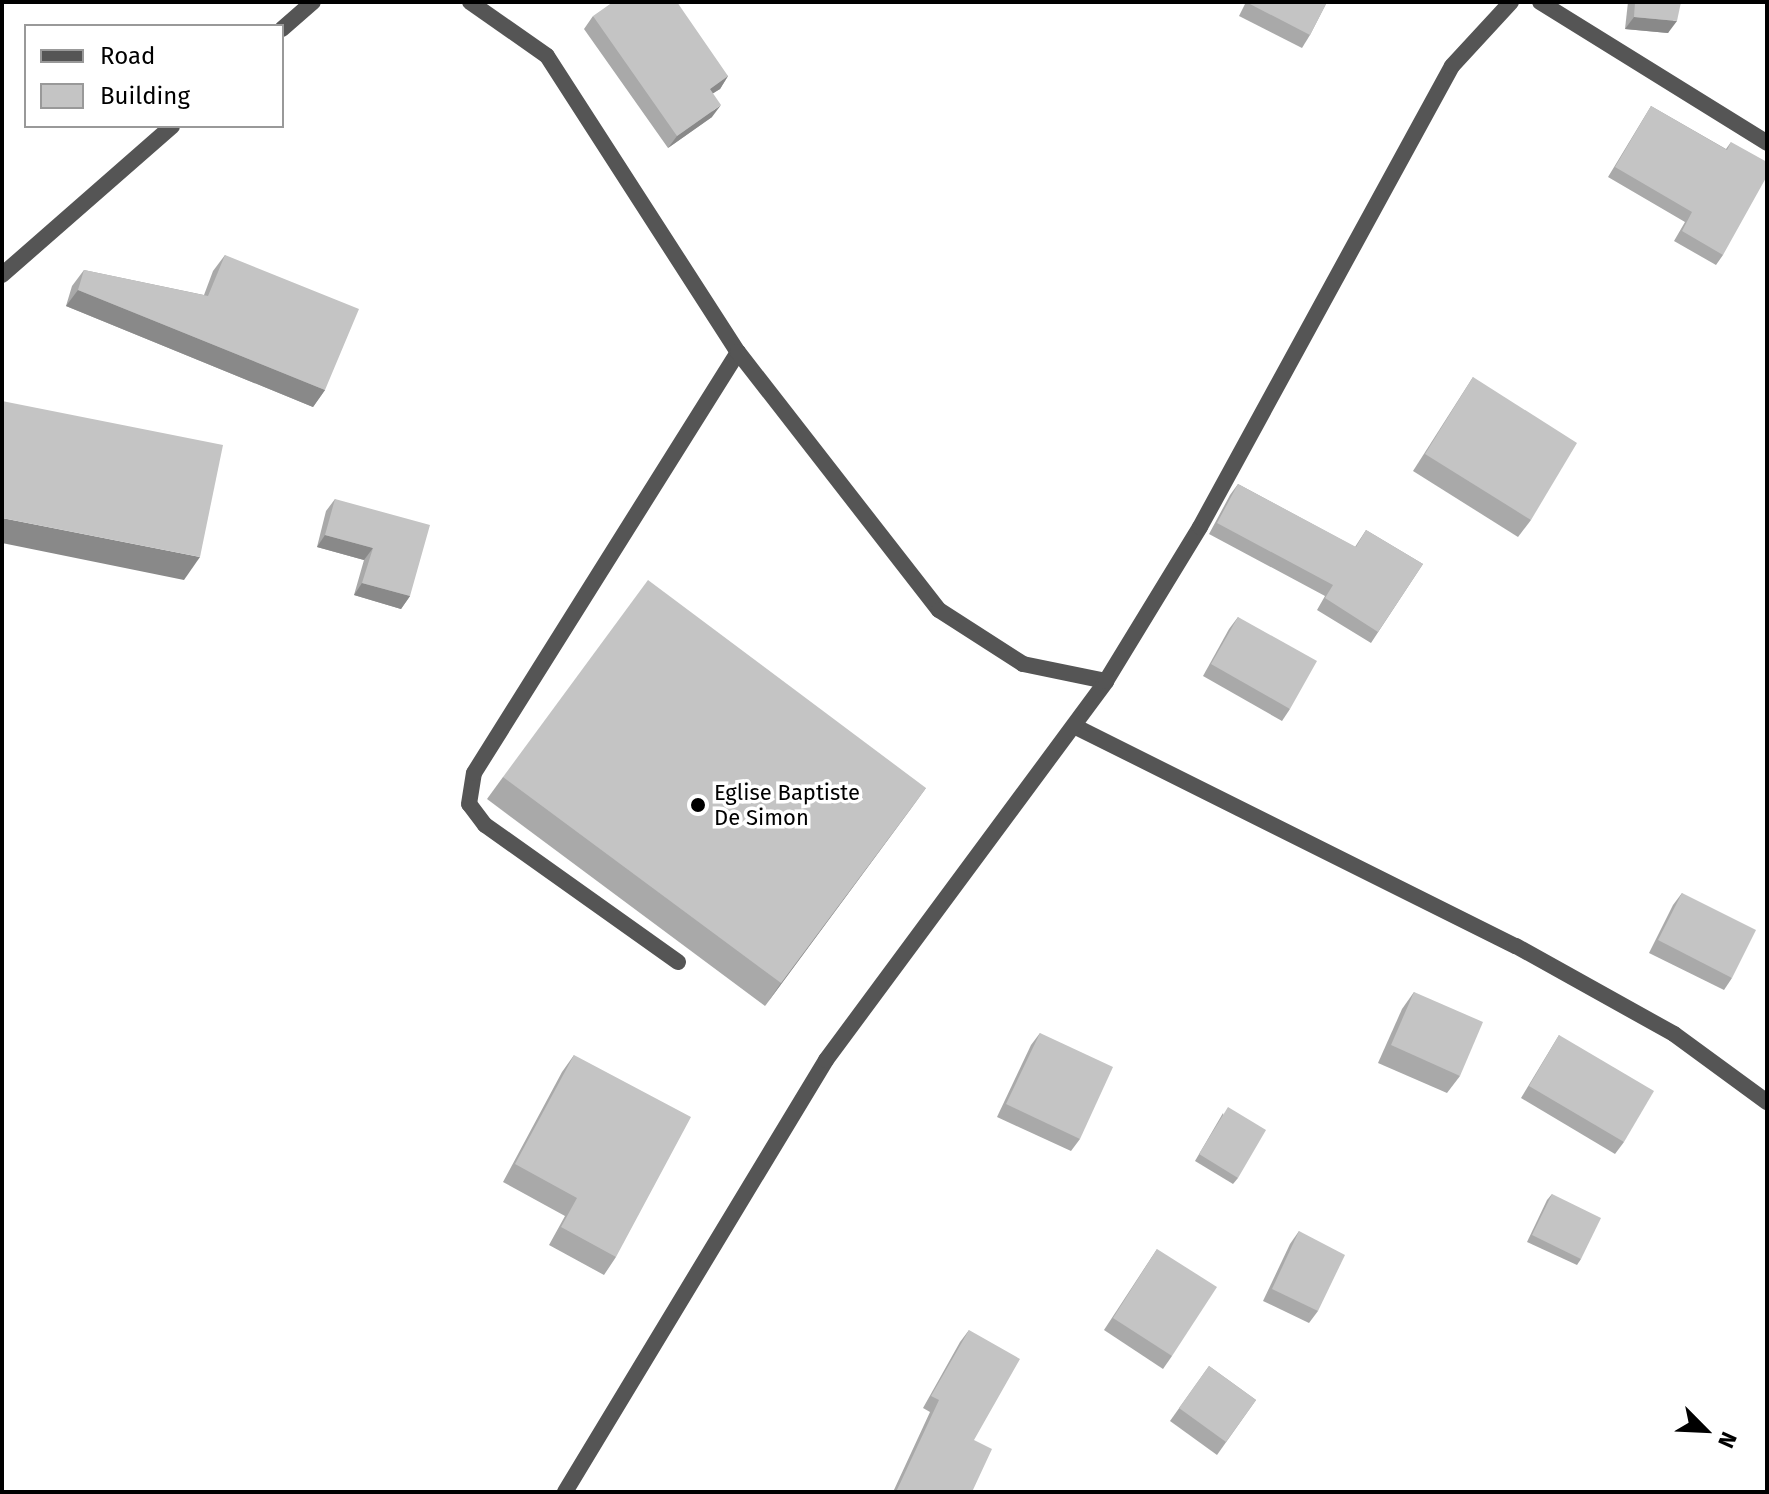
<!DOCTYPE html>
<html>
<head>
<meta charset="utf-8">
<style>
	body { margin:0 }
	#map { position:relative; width:1769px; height:1494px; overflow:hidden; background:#fff; font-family:"Fira Sans",sans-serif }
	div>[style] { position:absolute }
	.lane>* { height:16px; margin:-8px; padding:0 8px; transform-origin:8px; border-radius:8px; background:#555 }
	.street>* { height:16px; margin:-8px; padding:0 8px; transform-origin:8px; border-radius:8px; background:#555 }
	.wall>* { inset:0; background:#a9a9a9 }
	.shaded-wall>* { inset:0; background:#898989 }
	.building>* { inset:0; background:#c4c4c4 }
	.dots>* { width:22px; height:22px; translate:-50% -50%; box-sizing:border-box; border:4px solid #fff; border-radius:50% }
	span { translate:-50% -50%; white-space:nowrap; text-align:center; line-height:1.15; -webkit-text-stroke:7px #fff; paint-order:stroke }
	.poi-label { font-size:22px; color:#000 }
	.left { translate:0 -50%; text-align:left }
	.frame { position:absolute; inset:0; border:4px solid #000; pointer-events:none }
	.legend { position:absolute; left:24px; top:24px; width:260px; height:104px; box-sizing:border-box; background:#fff; border:2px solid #999; margin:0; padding:10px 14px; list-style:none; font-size:24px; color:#000 }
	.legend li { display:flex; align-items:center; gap:16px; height:40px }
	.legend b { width:40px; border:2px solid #999 }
	.north { position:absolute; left:1665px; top:1390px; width:80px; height:80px; -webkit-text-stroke:6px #fff; paint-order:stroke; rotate:114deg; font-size:22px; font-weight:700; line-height:32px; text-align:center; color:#000 }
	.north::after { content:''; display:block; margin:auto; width:28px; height:36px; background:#000; clip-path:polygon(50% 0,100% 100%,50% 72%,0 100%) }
</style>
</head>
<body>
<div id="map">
	<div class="lane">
		<div style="left:678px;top:962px;width:237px;rotate:-144.6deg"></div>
		<div style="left:485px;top:825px;width:26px;rotate:-127deg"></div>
		<div style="left:469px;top:804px;width:31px;rotate:-81deg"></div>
		<div style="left:474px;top:773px;width:497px;rotate:-57.9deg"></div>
	</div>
	<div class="street">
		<div style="left:470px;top:2px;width:94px;rotate:35deg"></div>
		<div style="left:547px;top:56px;width:352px;rotate:57.2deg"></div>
		<div style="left:738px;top:352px;width:327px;rotate:52.1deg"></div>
		<div style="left:939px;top:610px;width:100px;rotate:32.7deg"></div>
		<div style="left:1023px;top:664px;width:85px;rotate:11.6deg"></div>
		<div style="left:1540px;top:2px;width:267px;rotate:31.8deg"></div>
		<div style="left:282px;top:29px;width:41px;rotate:-41.1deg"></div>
		<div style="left:2px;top:275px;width:226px;rotate:-41.2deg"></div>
		<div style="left:1076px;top:727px;width:491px;rotate:26.5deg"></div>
		<div style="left:1516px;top:946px;width:181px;rotate:29.1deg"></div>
		<div style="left:1674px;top:1034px;width:115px;rotate:36.2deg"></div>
		<div style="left:565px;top:1492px;width:505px;rotate:-58.86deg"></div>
		<div style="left:826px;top:1060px;width:471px;rotate:-53.5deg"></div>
		<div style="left:1106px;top:681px;width:180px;rotate:-58.6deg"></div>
		<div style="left:1200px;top:527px;width:525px;rotate:-61.34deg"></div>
		<div style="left:1452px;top:66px;width:87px;rotate:-47.3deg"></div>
	</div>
	<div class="wall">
		<div style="clip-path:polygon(1246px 2px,1327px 2px,1310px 35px,1302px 48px,1239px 16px)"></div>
		<div style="clip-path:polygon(1628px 2px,1681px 2px,1668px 33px,1625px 29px)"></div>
		<div style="clip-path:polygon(593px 16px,728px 76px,720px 89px,713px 93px,712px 117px,668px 148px,584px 29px)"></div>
		<div style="clip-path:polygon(1651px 106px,1726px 149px,1731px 142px,1723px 255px,1716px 265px,1674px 241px,1685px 222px,1608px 177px)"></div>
		<div style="clip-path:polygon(225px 255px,325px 390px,313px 407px,66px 306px,72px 286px,84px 270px,204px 295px,213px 271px)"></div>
		<div style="clip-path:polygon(1473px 377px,1531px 520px,1518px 537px,1413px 471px)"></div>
		<div style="clip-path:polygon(1238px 484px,1355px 547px,1366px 530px,1423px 564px,1371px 643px,1317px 610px,1325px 596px,1209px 534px,1230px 495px)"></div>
		<div style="clip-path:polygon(335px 499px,410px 596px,401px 609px,354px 595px,364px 560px,317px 547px,326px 511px)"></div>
		<div style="clip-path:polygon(1238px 617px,1290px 709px,1282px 721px,1203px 676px,1229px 629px)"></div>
		<div style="clip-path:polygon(503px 777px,926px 788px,765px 1006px,487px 799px)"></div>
		<div style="clip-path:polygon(1682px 893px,1732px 978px,1724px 990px,1649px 953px,1673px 905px)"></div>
		<div style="clip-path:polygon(1414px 992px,1460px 1076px,1447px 1093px,1378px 1063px,1402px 1009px)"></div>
		<div style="clip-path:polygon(1040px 1033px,1080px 1139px,1071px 1151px,997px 1117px,1031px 1045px)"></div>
		<div style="clip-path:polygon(1559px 1035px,1624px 1142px,1615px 1154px,1521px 1098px)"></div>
		<div style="clip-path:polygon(574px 1055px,616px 1257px,604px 1275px,549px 1245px,565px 1216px,503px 1182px,562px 1072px)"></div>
		<div style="clip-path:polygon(1223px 1113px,1238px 1178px,1233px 1184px,1195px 1161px)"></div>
		<div style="clip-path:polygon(1552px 1194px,1581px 1259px,1577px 1265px,1527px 1242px,1547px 1200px)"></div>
		<div style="clip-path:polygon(1299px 1231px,1318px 1311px,1309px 1323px,1263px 1301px,1290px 1244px)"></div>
		<div style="clip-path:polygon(1157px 1249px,1172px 1356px,1163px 1369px,1104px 1330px)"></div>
		<div style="clip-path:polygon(969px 1330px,974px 1440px,972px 1492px,893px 1492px,930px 1412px,923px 1408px,960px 1342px)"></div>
		<div style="clip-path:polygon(1209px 1366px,1256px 1400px,1217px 1455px,1170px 1421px)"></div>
	</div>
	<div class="shaded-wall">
		<div style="clip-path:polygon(1634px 17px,1677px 21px,1668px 33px,1625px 29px)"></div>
		<div style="clip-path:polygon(728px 76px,720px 89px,701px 101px,710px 89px)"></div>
		<div style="clip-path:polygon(721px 105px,712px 117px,668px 148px,677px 136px)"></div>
		<div style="clip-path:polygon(78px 290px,325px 390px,313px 407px,66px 306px)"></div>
		<div style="clip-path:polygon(2px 518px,200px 557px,184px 580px,2px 543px)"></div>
		<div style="clip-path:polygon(325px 535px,373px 548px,364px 560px,317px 547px)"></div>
		<div style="clip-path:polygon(362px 583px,410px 596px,401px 609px,354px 595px)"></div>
		<div style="clip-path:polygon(926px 788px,910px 810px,765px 1006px,781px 983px)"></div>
	</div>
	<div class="building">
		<div style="clip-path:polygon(613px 2px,677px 2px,728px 76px,710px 89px,721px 105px,677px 136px,593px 16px)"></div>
		<div style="clip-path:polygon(1249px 2px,1327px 2px,1310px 35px,1248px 3px)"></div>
		<div style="clip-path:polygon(1635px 2px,1681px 2px,1677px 21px,1634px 17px)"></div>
		<div style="clip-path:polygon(1651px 106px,1727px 150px,1731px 142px,1767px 162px,1767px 176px,1723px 255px,1682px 231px,1692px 212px,1615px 167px)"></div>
		<div style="clip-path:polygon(225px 255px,359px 309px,325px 390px,78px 290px,84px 270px,208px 296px)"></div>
		<div style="clip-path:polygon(1473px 377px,1577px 443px,1531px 520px,1425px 454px)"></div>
		<div style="clip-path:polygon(2px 401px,223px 445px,200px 557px,2px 518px)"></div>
		<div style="clip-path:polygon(1238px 484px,1356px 547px,1366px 530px,1423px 564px,1378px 632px,1325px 598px,1333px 585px,1217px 523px)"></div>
		<div style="clip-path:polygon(335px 499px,430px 525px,410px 596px,362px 583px,373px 548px,325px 535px)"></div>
		<div style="clip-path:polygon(648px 580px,926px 788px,781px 983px,503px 777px)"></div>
		<div style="clip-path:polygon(1238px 617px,1317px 661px,1290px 709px,1211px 664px)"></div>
		<div style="clip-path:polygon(1682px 893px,1756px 930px,1732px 978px,1658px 940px)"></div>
		<div style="clip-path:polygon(1414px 992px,1483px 1022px,1460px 1076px,1391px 1045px)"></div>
		<div style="clip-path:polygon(1040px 1033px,1113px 1067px,1080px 1139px,1006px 1104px)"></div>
		<div style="clip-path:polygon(1559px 1035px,1654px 1091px,1624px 1142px,1529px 1086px)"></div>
		<div style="clip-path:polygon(574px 1055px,691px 1117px,616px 1257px,561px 1227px,577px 1198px,515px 1164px)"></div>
		<div style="clip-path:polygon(1228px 1107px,1266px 1130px,1238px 1178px,1199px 1154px)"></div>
		<div style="clip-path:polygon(1552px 1194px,1601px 1218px,1581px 1259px,1532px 1235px)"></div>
		<div style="clip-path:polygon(1299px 1231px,1345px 1255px,1318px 1311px,1272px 1289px)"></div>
		<div style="clip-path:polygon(1157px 1249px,1217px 1287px,1172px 1356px,1113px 1318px)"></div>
		<div style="clip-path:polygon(969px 1330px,1020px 1359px,974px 1440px,992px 1449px,972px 1492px,896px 1492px,939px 1400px,931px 1396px)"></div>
		<div style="clip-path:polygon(1209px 1366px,1256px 1400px,1226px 1442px,1179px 1408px)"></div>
	</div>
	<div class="dots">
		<div style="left:698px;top:805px;background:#000"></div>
	</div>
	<div class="poi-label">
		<span class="left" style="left:714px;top:805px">Eglise Baptiste<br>De Simon</span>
	</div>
	<div class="frame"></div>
	<ul class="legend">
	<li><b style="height:10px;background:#555"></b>Road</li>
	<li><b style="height:22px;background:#c4c4c4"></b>Building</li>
	</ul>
	<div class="north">N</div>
</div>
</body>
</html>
